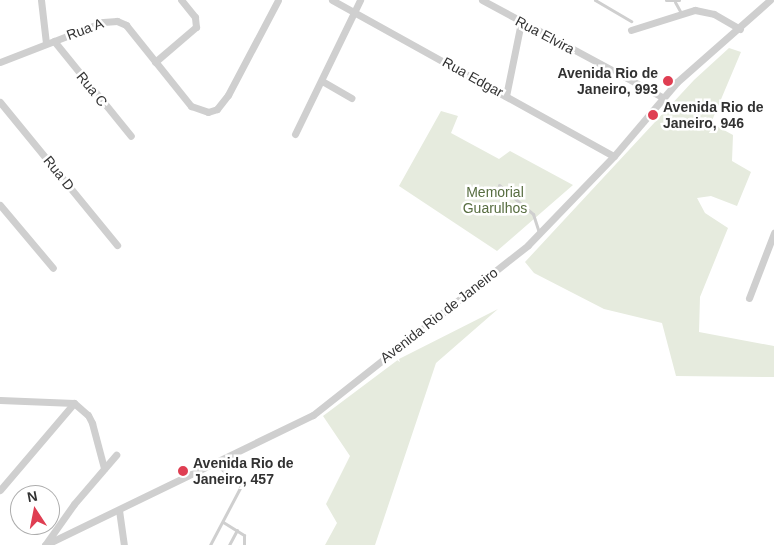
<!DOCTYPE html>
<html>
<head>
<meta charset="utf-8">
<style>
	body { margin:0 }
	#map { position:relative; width:774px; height:545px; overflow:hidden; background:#fff; font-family:Arial,sans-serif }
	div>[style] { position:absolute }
	.green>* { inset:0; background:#e6ebde }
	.service>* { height:3px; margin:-1.5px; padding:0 1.5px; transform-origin:1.5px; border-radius:1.5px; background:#cfcfcf }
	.minor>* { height:7px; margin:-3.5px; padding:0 3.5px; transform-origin:3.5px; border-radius:3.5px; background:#cfcfcf }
	.dots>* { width:14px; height:14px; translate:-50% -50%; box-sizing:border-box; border:2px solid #fff; border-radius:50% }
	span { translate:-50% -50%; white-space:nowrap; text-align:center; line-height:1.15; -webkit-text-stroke:5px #fff; paint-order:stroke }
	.street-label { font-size:14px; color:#323232 }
	.poi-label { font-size:14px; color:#323232; font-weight:700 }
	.right { translate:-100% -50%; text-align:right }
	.left { translate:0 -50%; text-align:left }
	.park-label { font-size:14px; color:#576d40 }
	.north { position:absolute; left:10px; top:485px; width:50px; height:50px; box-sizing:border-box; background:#fff; border:1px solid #adadad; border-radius:50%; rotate:349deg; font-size:14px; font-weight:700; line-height:20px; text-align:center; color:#323232 }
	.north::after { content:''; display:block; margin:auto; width:18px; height:22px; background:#df3e52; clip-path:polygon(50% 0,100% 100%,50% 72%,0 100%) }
</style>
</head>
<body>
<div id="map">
	<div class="green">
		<div style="clip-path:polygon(729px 48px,741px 52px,711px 123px,733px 135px,732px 161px,751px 172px,737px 206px,711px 196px,697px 198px,705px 213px,728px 228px,700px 297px,699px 332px,774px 346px,774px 377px,676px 376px,662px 323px,604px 309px,534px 273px,525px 262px,694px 80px)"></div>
		<div style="clip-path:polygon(441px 111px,458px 116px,451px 133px,499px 159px,510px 151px,573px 185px,497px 251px,399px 186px)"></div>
		<div style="clip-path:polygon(498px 309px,436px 363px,375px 545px,325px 545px,337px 523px,326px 504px,350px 456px,323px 416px,399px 359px)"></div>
	</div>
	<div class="service">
		<div style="left:595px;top:0;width:42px;rotate:30.3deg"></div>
		<div style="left:666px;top:0;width:13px"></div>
		<div style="left:675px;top:2px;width:13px;rotate:61deg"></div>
		<div style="left:499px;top:185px;width:45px;rotate:40.5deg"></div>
		<div style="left:533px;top:214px;width:20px;rotate:72deg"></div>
		<div style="left:223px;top:522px;width:25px;rotate:32deg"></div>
		<div style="left:244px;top:535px;width:10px;rotate:90deg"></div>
		<div style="left:210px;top:545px;width:67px;rotate:-62.3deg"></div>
		<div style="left:241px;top:486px;width:35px;rotate:-139deg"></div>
		<div style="left:229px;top:545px;width:17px;rotate:-62deg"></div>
	</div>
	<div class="minor">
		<div style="left:41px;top:0;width:43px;rotate:83.4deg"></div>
		<div style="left:332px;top:0;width:322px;rotate:29deg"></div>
		<div style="left:482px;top:0;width:204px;rotate:28.3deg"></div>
		<div style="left:631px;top:30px;width:67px;rotate:-17.4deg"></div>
		<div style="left:695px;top:10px;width:19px;rotate:12deg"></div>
		<div style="left:714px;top:14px;width:30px;rotate:30deg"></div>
		<div style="left:54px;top:41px;width:122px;rotate:51deg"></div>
		<div style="left:0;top:62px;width:110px;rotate:-21.2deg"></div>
		<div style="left:103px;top:22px;width:14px;rotate:-4deg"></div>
		<div style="left:117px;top:21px;width:10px;rotate:24deg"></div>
		<div style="left:126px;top:25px;width:104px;rotate:51.3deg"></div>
		<div style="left:191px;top:106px;width:18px;rotate:19deg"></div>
		<div style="left:208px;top:112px;width:9px;rotate:-18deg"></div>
		<div style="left:217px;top:109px;width:18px;rotate:-52deg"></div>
		<div style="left:228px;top:95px;width:107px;rotate:-62.2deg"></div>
		<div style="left:155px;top:62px;width:54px;rotate:-40.5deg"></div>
		<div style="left:196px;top:27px;width:10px;rotate:-96deg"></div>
		<div style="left:195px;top:17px;width:22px;rotate:-129deg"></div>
		<div style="left:322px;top:81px;width:34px;rotate:30deg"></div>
		<div style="left:506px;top:96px;width:76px;rotate:-78.5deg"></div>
		<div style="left:0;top:102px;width:185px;rotate:50.7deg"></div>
		<div style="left:295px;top:134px;width:149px;rotate:-64.1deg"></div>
		<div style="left:0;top:205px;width:82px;rotate:49.9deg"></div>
		<div style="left:749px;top:298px;width:70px;rotate:-69deg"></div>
		<div style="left:0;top:400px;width:74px;rotate:2.3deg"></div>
		<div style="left:74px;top:403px;width:18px;rotate:41deg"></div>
		<div style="left:88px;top:415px;width:9px;rotate:63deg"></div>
		<div style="left:92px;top:423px;width:47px;rotate:75.1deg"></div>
		<div style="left:0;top:490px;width:114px;rotate:-49.6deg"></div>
		<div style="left:119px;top:510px;width:35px;rotate:82deg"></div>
		<div style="left:45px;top:545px;width:298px;rotate:-25.9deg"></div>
		<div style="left:313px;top:415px;width:274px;rotate:-38.3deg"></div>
		<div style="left:528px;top:245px;width:124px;rotate:-46deg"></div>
		<div style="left:614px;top:156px;width:97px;rotate:-49.6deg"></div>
		<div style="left:677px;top:82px;width:124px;rotate:-41.4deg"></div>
		<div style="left:45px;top:545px;width:50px;rotate:-54.7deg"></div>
		<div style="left:74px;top:504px;width:65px;rotate:-49.4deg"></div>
	</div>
	<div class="dots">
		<div style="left:668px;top:81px;background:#df3e52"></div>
		<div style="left:653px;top:115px;background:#df3e52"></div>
		<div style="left:183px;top:471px;background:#df3e52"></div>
	</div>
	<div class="street-label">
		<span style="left:85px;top:29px;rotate:-20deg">Rua A</span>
		<span style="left:545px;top:35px;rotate:28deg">Rua Elvira</span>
		<span style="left:473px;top:77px;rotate:29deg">Rua Edgar</span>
		<span style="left:92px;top:89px;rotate:51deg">Rua C</span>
		<span style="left:59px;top:173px;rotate:51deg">Rua D</span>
		<span style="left:439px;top:315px;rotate:-38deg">Avenida Rio de Janeiro</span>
	</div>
	<div class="poi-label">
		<span class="right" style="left:658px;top:81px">Avenida Rio de<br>Janeiro, 993</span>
		<span class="left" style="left:663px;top:115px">Avenida Rio de<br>Janeiro, 946</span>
		<span class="left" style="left:193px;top:471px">Avenida Rio de<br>Janeiro, 457</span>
	</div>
	<div class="park-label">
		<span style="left:495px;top:200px">Memorial<br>Guarulhos</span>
	</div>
	<div class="north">N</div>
</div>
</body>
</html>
